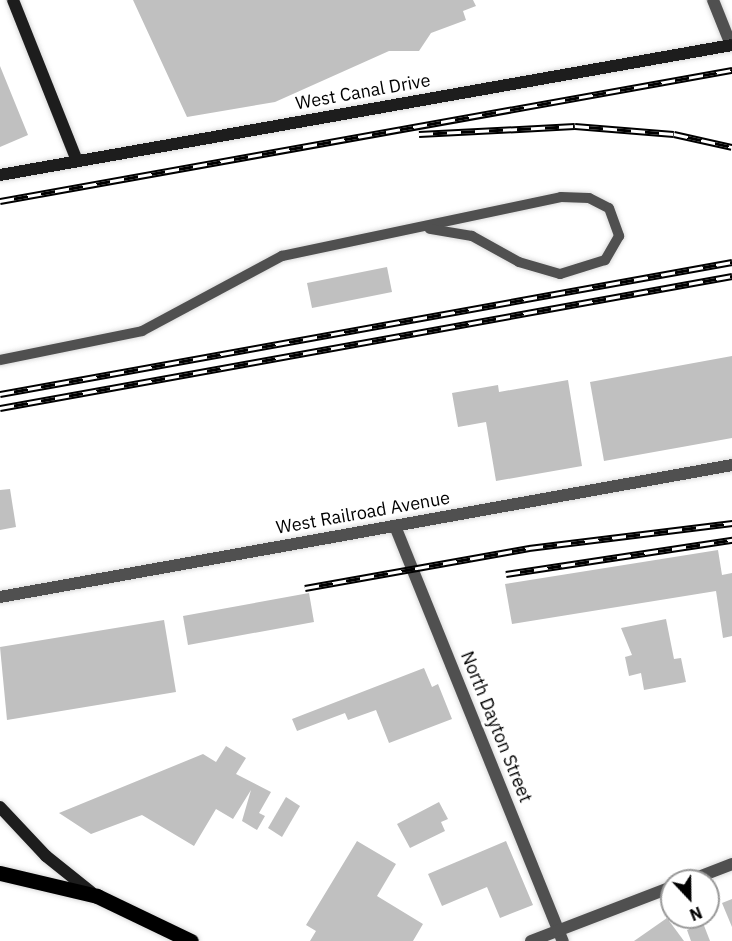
<!DOCTYPE html>
<html>
<head>
<meta charset="utf-8">
<style>
	body { margin:0 }
	#map { position:relative; width:732px; height:941px; overflow:hidden; background:#fff; font-family:"IBM Plex Sans",sans-serif }
	div>[style] { position:absolute }
	.building>* { inset:0; background:#c0c0c0 }
	.roads { filter:drop-shadow(0 0 2px #dbdbdb) drop-shadow(0 0 2px #dbdbdb) }
	.lane>* { height:10px; margin:-5px; padding:0 5px; transform-origin:5px; border-radius:5px; background:#505050 }
	.street>* { height:12px; margin:-6px; padding:0 6px; transform-origin:6px; border-radius:6px; background:#505050 }
	.secondary>* { height:12px; margin:-6px; padding:0 6px; transform-origin:6px; border-radius:6px; background:#1d1d1d }
	.primary>* { height:15px; margin:-7.5px; padding:0 7.5px; transform-origin:7.5px; border-radius:7.5px; background:#000 }
	.rail>* { height:7px; margin-top:-3.5px; transform-origin:0; background:repeating-linear-gradient(90deg,#fff 0 14px,#000 0 28px); box-sizing:border-box; border-block:2px solid #000 }
	span { translate:-50% -50%; white-space:nowrap; text-align:center; line-height:1.15; -webkit-text-stroke:5px #fff; paint-order:stroke }
	.street-label { font-size:18px; color:#000 }
	.north { position:absolute; left:660px; top:869px; width:60px; height:60px; box-sizing:border-box; background:#fff; border:2px solid #999; border-radius:50%; rotate:158deg; font-size:16px; font-weight:700; line-height:24px; text-align:center; color:#000 }
	.north::after { content:''; display:block; margin:auto; width:21px; height:27px; background:#000; clip-path:polygon(50% 0,100% 100%,50% 72%,0 100%) }
</style>
</head>
<body>
<div id="map">
	<div class="building">
		<div style="clip-path:polygon(133px 0,473px 0,476px 6px,463px 11px,466px 20px,431px 33px,419px 51px,389px 51px,275px 102px,187px 117px)"></div>
		<div style="clip-path:polygon(0 66px,28px 135px,0 147px)"></div>
		<div style="clip-path:polygon(387px 267px,392px 292px,312px 308px,307px 283px)"></div>
		<div style="clip-path:polygon(732px 356px,732px 438px,604px 461px,590px 382px)"></div>
		<div style="clip-path:polygon(568px 380px,582px 466px,496px 481px,486px 422px,458px 427px,452px 393px,498px 385px,499px 392px)"></div>
		<div style="clip-path:polygon(10px 489px,16px 527px,0 530px,0 490px)"></div>
		<div style="clip-path:polygon(718px 550px,722px 575px,732px 573px,732px 636px,723px 638px,716px 591px,512px 624px,505px 584px)"></div>
		<div style="clip-path:polygon(309px 593px,314px 622px,188px 645px,183px 616px)"></div>
		<div style="clip-path:polygon(666px 619px,674px 659px,681px 658px,686px 682px,644px 690px,641px 673px,629px 676px,625px 657px,632px 655px,621px 628px)"></div>
		<div style="clip-path:polygon(164px 620px,176px 692px,7px 720px,0 647px)"></div>
		<div style="clip-path:polygon(424px 668px,432px 687px,438px 684px,452px 719px,389px 743px,376px 710px,348px 720px,345px 713px,297px 731px,292px 719px)"></div>
		<div style="clip-path:polygon(226px 746px,246px 758px,236px 774px,271px 792px,259px 813px,265px 816px,257px 830px,242px 821px,251px 790px,233px 819px,216px 809px,194px 846px,142px 815px,91px 834px,59px 813px,203px 754px,216px 762px)"></div>
		<div style="clip-path:polygon(286px 797px,300px 806px,282px 837px,268px 828px)"></div>
		<div style="clip-path:polygon(439px 802px,448px 819px,441px 822px,445px 831px,410px 848px,397px 824px)"></div>
		<div style="clip-path:polygon(357px 841px,396px 864px,377px 896px,423px 924px,413px 941px,310px 941px,316px 931px,306px 925px)"></div>
		<div style="clip-path:polygon(506px 841px,533px 905px,500px 918px,487px 887px,442px 906px,428px 874px)"></div>
		<div style="clip-path:polygon(732px 899px,732px 927px,722px 903px)"></div>
		<div style="clip-path:polygon(667px 918px,684px 941px,634px 941px)"></div>
		<div style="clip-path:polygon(703px 923px,710px 941px,691px 941px,687px 930px)"></div>
	</div>
	<div class="roads">
		<div class="lane">
			<div style="left:0;top:360px;width:145px;rotate:-11.5deg"></div>
			<div style="left:142px;top:331px;width:159px;rotate:-28.2deg"></div>
			<div style="left:282px;top:256px;width:285px;rotate:-11.9deg"></div>
			<div style="left:561px;top:197px;width:28px;rotate:2deg"></div>
			<div style="left:589px;top:198px;width:22px;rotate:27deg"></div>
			<div style="left:609px;top:208px;width:30px;rotate:70deg"></div>
			<div style="left:619px;top:236px;width:28px;rotate:120deg"></div>
			<div style="left:605px;top:260px;width:47px;rotate:162.7deg"></div>
			<div style="left:560px;top:274px;width:43px;rotate:-163.7deg"></div>
			<div style="left:519px;top:262px;width:54px;rotate:-151deg"></div>
			<div style="left:472px;top:236px;width:43px;rotate:-170.5deg"></div>
		</div>
		<div class="street">
			<div style="left:713px;top:0;width:48px;rotate:68.2deg"></div>
			<div style="left:395px;top:526px;width:448px;rotate:68deg"></div>
			<div style="left:0;top:597px;width:744px;rotate:-10.22deg"></div>
			<div style="left:688px;top:881px;width:47px;rotate:-21.1deg"></div>
			<div style="left:531px;top:941px;width:151px;rotate:-21deg"></div>
		</div>
		<div class="secondary">
			<div style="left:13px;top:0;width:173px;rotate:68.3deg"></div>
			<div style="left:0;top:175px;width:743px;rotate:-10.07deg"></div>
			<div style="left:0;top:807px;width:67px;rotate:46.8deg"></div>
			<div style="left:46px;top:856px;width:58px;rotate:38.7deg"></div>
		</div>
		<div class="primary">
			<div style="left:0;top:873px;width:100px;rotate:13.3deg"></div>
			<div style="left:97px;top:896px;width:104px;rotate:25.6deg"></div>
		</div>
	</div>
	<div class="rail">
		<div style="left:419px;top:134px;width:156px;rotate:-2.9deg"></div>
		<div style="left:575px;top:126px;width:99px;rotate:4.6deg"></div>
		<div style="left:674px;top:134px;width:59px;rotate:12.6deg"></div>
		<div style="left:0;top:201px;width:744px;rotate:-10.15deg"></div>
		<div style="left:0;top:394px;width:744px;rotate:-10.22deg"></div>
		<div style="left:0;top:408px;width:744px;rotate:-10.22deg"></div>
		<div style="left:506px;top:574px;width:229px;rotate:-8.6deg"></div>
		<div style="left:305px;top:588px;width:228px;rotate:-10.1deg"></div>
		<div style="left:529px;top:548px;width:205px;rotate:-7deg"></div>
	</div>
	<div class="street-label">
		<span style="left:363px;top:92px;rotate:-10deg">West Canal Drive</span>
		<span style="left:363px;top:513px;rotate:-10deg">West Railroad Avenue</span>
		<span style="left:496px;top:727px;rotate:68deg">North Dayton Street</span>
	</div>
	<div class="north">N</div>
</div>
</body>
</html>
